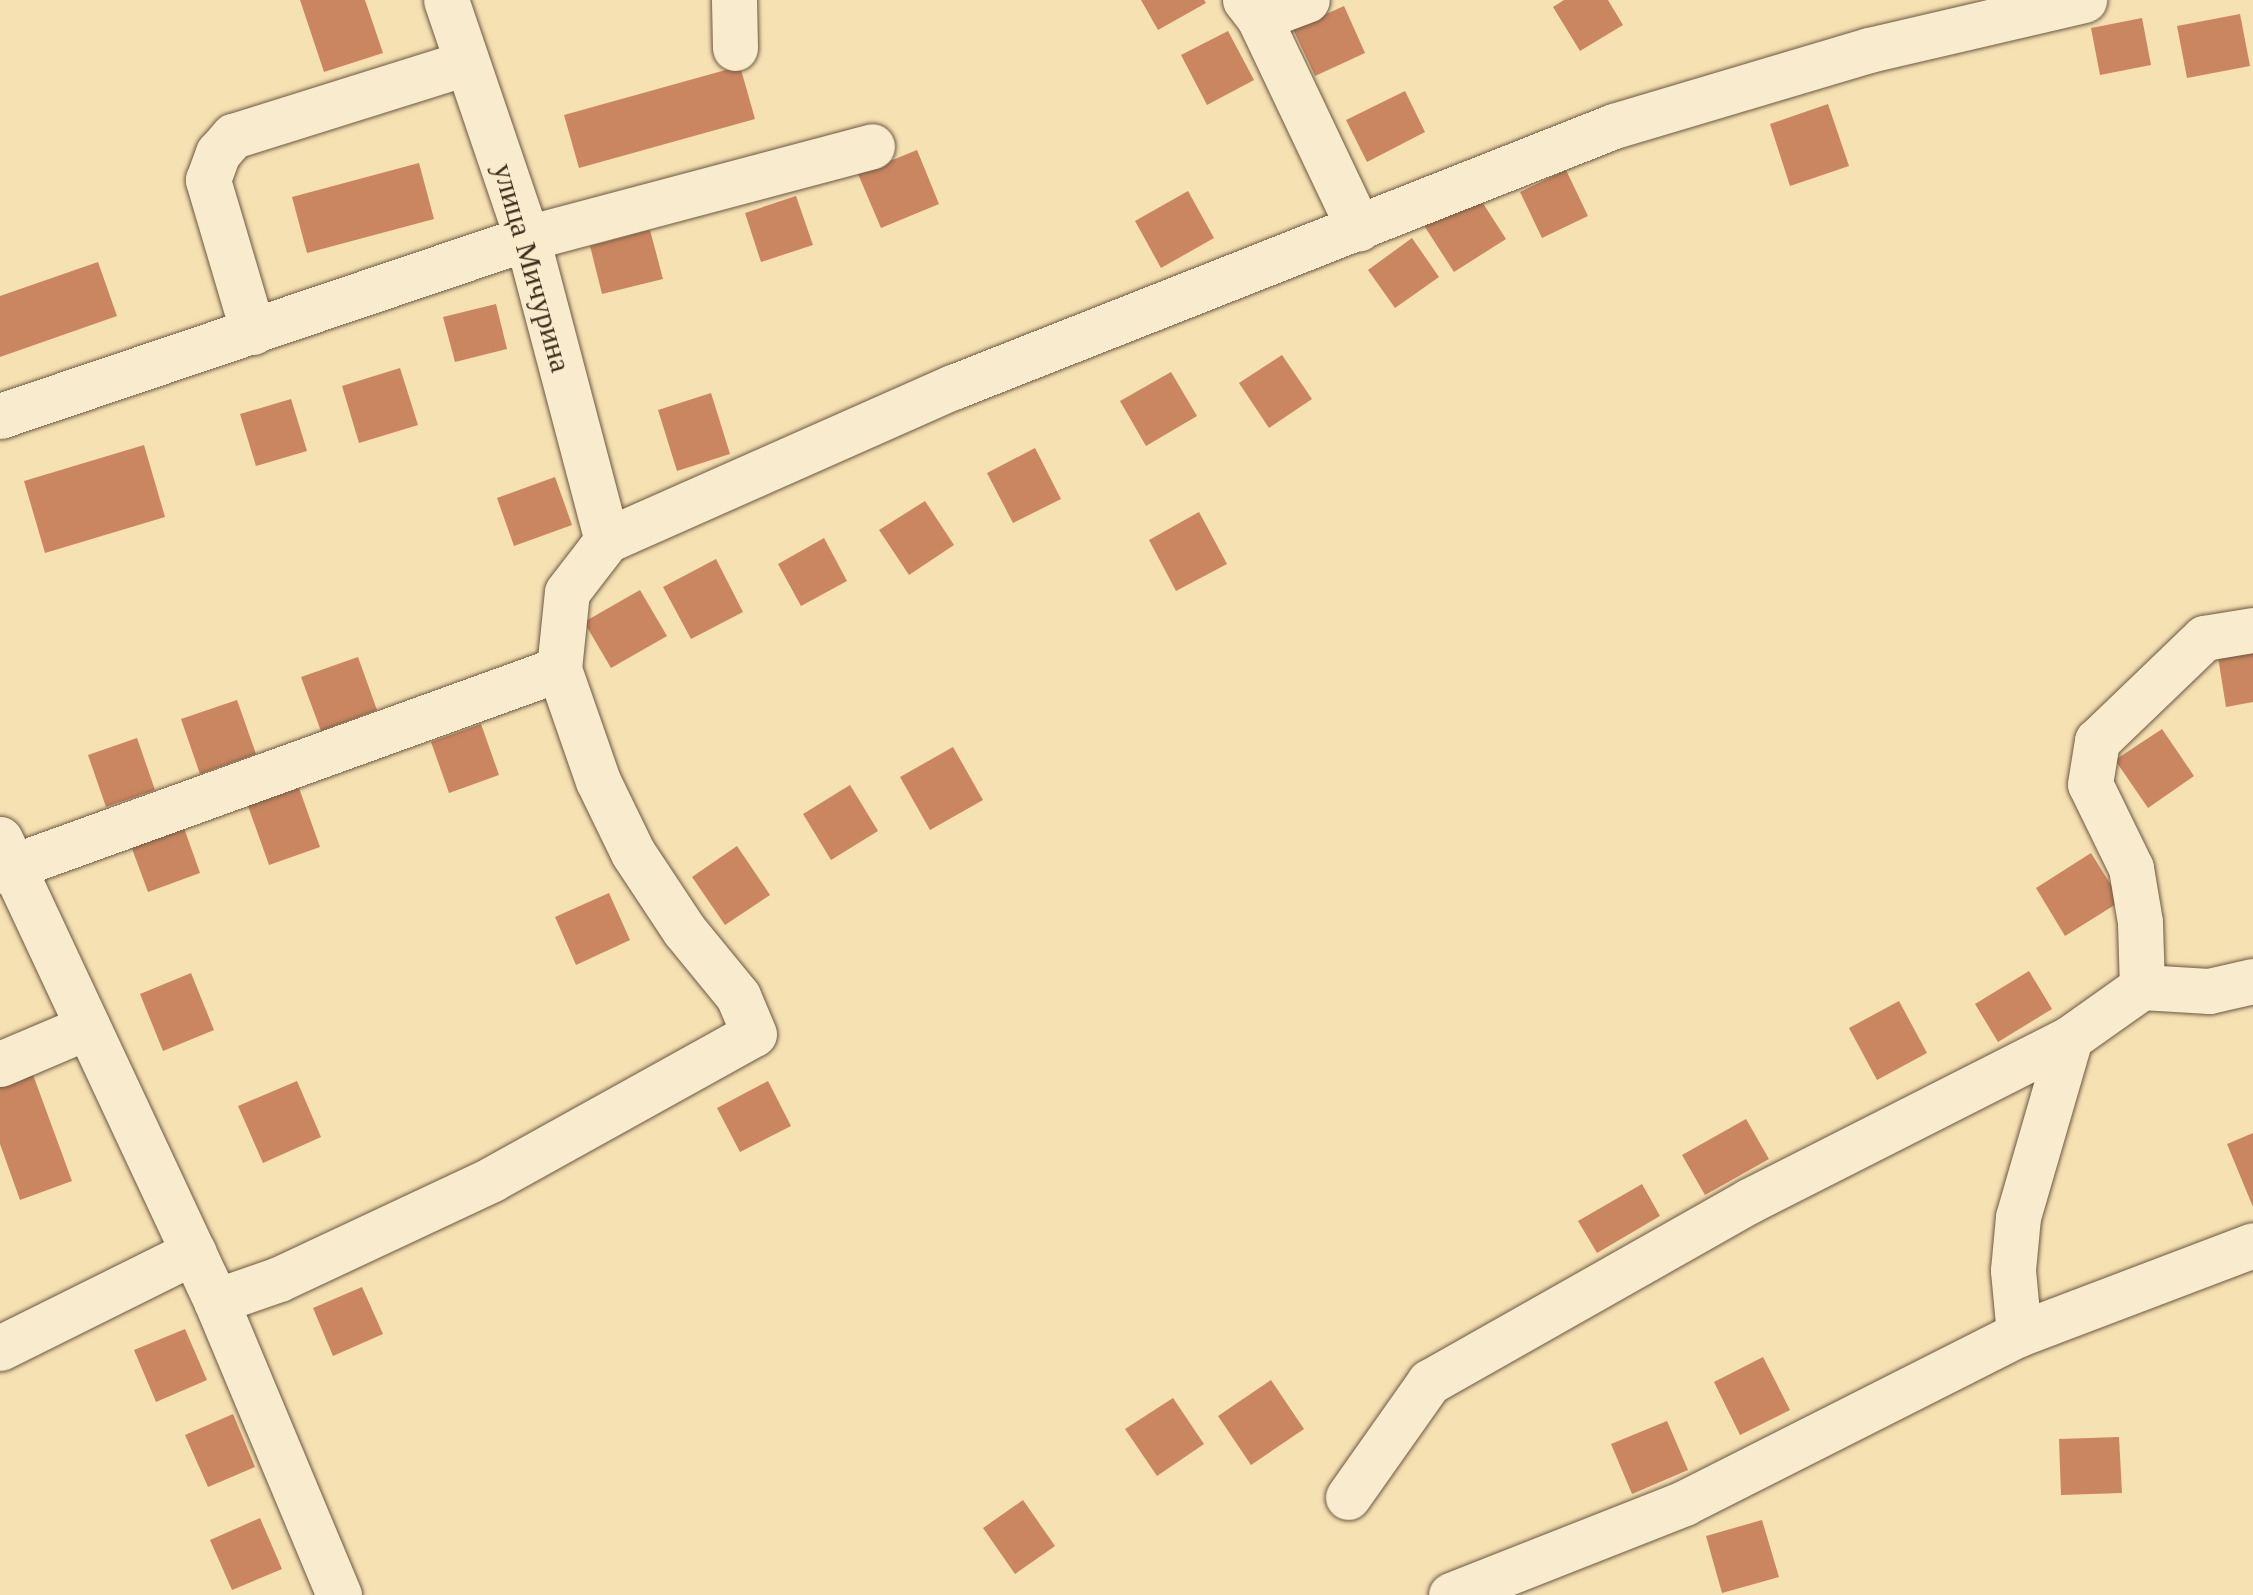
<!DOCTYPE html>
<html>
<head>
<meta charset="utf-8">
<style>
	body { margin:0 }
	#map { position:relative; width:2253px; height:1595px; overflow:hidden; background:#f6e1b3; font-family:Cardo,serif }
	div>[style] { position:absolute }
	.building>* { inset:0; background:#ca8660 }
	.roads { filter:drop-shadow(0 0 2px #6c5941) drop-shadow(0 0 2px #6c5941) }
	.minor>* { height:45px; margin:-22.5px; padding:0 22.5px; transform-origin:22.5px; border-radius:22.5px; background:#f9ecce }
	span { translate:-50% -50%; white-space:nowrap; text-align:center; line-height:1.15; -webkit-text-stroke:8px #f9ecce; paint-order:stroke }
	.street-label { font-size:30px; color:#3e2c1b }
</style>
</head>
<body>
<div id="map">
	<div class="building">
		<div style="clip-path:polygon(300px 0,365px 0,383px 53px,324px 72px)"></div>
		<div style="clip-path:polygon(1141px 0,1204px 0,1206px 3px,1158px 30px)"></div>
		<div style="clip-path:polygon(1564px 0,1608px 0,1623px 25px,1580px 51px,1553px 7px)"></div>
		<div style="clip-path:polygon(1344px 6px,1365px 53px,1315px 76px,1293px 29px)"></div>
		<div style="clip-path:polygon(2240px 14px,2250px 66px,2187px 78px,2177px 26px)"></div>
		<div style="clip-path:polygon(2142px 18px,2151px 65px,2100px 75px,2091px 28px)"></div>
		<div style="clip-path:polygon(1228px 31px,1254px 80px,1207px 105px,1181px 55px)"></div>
		<div style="clip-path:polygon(740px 66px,755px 119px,579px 168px,564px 115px)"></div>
		<div style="clip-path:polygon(1405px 91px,1425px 132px,1367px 162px,1346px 120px)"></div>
		<div style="clip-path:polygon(1828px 104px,1849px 166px,1790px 186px,1770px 124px)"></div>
		<div style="clip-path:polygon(917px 150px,939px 204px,881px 228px,858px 174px)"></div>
		<div style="clip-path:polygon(419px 163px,434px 219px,307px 253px,292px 197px)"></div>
		<div style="clip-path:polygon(1566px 170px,1588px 216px,1542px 238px,1520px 192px)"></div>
		<div style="clip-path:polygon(1188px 191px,1214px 238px,1161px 268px,1135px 221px)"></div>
		<div style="clip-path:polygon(1475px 191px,1506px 239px,1454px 272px,1423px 224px)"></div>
		<div style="clip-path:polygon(796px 196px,813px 245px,761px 262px,745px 213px)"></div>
		<div style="clip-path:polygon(650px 230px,663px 279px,602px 294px,590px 246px)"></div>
		<div style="clip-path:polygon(1412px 238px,1439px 277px,1395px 308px,1368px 270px)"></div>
		<div style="clip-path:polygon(98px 262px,117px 316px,0 357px,0 296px)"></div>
		<div style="clip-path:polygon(496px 304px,507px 349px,455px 362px,443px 317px)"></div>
		<div style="clip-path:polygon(1282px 355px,1312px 399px,1269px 428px,1239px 383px)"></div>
		<div style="clip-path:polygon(400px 368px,418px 425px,359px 443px,342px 386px)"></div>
		<div style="clip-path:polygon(1171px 372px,1197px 416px,1146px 446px,1120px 401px)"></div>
		<div style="clip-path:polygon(711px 393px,730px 454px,677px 471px,658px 410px)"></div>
		<div style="clip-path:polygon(291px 399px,307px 451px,256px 466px,240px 414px)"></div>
		<div style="clip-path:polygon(144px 445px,165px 517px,45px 553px,24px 481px)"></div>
		<div style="clip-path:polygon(1035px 448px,1061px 499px,1013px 523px,987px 473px)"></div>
		<div style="clip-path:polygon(555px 477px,572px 525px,514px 546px,497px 498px)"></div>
		<div style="clip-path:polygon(925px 501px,954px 545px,909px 575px,879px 530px)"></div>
		<div style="clip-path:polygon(1199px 512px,1227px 564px,1176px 591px,1149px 540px)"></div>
		<div style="clip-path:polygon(824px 538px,847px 581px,801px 606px,778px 564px)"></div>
		<div style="clip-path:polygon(716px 559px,743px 612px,691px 639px,663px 587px)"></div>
		<div style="clip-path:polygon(640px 590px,667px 636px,611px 668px,584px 622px)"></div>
		<div style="clip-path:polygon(2253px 651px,2253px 702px,2226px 707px,2218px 657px)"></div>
		<div style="clip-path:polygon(358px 657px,377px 710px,321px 731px,301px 677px)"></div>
		<div style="clip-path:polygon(237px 700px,256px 754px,200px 774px,181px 719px)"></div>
		<div style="clip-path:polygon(481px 724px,499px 775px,449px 793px,431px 742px)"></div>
		<div style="clip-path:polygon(2162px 729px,2194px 776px,2148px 808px,2115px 760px)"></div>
		<div style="clip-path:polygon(137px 738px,155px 790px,106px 807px,88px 755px)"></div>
		<div style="clip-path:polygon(953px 747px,983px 800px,930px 830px,900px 777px)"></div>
		<div style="clip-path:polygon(850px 785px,878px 831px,831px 860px,803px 814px)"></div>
		<div style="clip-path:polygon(299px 788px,320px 847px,269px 865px,248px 806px)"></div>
		<div style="clip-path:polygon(184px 828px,200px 873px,148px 892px,131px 846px)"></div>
		<div style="clip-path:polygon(737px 846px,770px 895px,725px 925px,692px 877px)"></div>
		<div style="clip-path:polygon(2091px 853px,2121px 901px,2065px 936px,2036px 888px)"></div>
		<div style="clip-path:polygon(609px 893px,630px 940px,576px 965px,555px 917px)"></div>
		<div style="clip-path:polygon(2029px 971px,2052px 1009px,1998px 1042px,1975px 1004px)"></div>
		<div style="clip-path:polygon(191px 973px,214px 1030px,163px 1051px,140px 994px)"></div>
		<div style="clip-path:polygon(1899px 1001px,1927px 1053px,1877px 1080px,1849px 1028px)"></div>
		<div style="clip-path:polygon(32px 1072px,72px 1181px,20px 1200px,0 1144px,0 1084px)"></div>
		<div style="clip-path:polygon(297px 1081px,321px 1137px,263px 1163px,238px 1106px)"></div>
		<div style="clip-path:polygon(768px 1081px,791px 1126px,740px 1152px,717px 1108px)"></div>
		<div style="clip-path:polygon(1746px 1119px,1769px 1159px,1705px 1195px,1682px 1155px)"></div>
		<div style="clip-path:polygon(2253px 1133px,2253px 1207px,2227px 1144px)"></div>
		<div style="clip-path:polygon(1642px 1184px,1660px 1216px,1597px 1253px,1578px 1221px)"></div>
		<div style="clip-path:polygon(362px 1287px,383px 1334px,333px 1356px,313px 1308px)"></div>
		<div style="clip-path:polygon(185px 1329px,207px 1380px,156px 1402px,134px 1350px)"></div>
		<div style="clip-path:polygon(1763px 1357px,1790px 1410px,1740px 1435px,1714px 1382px)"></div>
		<div style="clip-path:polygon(1271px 1380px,1304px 1429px,1251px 1465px,1218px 1416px)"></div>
		<div style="clip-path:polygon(1173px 1398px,1204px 1444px,1157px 1476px,1125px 1429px)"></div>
		<div style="clip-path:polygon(233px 1414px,255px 1467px,208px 1487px,185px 1435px)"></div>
		<div style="clip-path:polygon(1667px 1421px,1688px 1470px,1632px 1494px,1611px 1444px)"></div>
		<div style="clip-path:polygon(2119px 1437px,2122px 1493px,2061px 1495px,2059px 1439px)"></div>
		<div style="clip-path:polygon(1023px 1500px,1055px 1546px,1015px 1574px,983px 1528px)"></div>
		<div style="clip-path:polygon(260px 1518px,282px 1569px,232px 1590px,210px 1540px)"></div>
		<div style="clip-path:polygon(1762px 1520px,1779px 1577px,1722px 1593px,1706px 1536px)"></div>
	</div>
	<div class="roads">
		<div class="minor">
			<div style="left:446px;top:0;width:251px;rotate:71.2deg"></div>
			<div style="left:527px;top:238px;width:312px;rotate:75.2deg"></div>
			<div style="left:734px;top:0;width:48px;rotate:88.8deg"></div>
			<div style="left:1245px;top:0;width:23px;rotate:52deg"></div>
			<div style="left:1259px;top:18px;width:233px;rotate:64.6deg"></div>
			<div style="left:1259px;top:18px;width:51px;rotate:-20.6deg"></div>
			<div style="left:253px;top:332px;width:159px;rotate:-106.5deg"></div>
			<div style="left:208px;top:180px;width:29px;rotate:-70deg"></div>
			<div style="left:218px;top:153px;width:23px;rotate:-49deg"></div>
			<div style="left:233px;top:136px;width:244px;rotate:-17.4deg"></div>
			<div style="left:0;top:416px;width:556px;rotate:-18.66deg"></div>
			<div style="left:527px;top:238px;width:357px;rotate:-14.9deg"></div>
			<div style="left:0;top:839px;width:510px;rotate:64.94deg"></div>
			<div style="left:216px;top:1301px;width:319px;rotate:67.3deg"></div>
			<div style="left:0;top:871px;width:594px;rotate:-19.87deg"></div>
			<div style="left:2142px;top:987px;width:65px;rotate:-91.8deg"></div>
			<div style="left:2140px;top:922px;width:55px;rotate:-99.5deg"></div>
			<div style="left:2131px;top:868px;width:93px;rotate:-116deg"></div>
			<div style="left:2090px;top:784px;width:44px;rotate:-80.8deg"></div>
			<div style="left:2097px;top:741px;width:149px;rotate:-43.9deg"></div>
			<div style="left:2204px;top:638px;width:50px;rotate:-9.3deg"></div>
			<div style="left:0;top:1064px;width:95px;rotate:-23deg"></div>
			<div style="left:216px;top:1301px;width:67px;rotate:-19.2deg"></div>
			<div style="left:279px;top:1279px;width:235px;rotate:-25.1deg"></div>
			<div style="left:492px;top:1179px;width:299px;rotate:-29deg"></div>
			<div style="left:754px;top:1034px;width:41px;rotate:-112.8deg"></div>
			<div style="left:738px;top:996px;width:85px;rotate:-129.3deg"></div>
			<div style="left:684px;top:930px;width:92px;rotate:-123.5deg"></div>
			<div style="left:633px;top:853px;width:80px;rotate:-115.9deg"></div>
			<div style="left:598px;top:781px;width:119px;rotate:-109.2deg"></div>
			<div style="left:559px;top:669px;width:77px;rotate:-84.1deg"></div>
			<div style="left:567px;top:592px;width:66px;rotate:-52.4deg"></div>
			<div style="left:607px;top:540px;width:378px;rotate:-23.9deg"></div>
			<div style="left:953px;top:387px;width:711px;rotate:-21.55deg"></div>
			<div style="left:1614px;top:126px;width:266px;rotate:-16.6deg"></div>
			<div style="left:1869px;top:50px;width:221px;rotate:-13.1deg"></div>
			<div style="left:2019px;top:1334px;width:64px;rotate:-95.4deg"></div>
			<div style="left:2013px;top:1270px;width:53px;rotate:-84.6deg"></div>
			<div style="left:2018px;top:1217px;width:186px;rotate:-73.8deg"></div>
			<div style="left:2070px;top:1038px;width:88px;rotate:-35.3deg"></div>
			<div style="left:2142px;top:987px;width:67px;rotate:3.4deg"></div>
			<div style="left:2209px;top:991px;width:45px;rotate:-12.8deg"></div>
			<div style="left:0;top:1348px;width:216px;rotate:-26.4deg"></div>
			<div style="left:1348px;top:1497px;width:141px;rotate:-54.8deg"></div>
			<div style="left:1429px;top:1382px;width:368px;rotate:-29.5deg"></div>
			<div style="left:1749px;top:1201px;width:360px;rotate:-26.9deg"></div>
			<div style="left:1451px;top:1595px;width:251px;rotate:-21.5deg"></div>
			<div style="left:1684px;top:1503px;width:375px;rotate:-26.8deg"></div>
			<div style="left:2019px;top:1334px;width:250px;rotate:-20.8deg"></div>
		</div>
	</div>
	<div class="street-label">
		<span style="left:531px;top:268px;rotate:74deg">улица Мичурина</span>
	</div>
</div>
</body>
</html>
